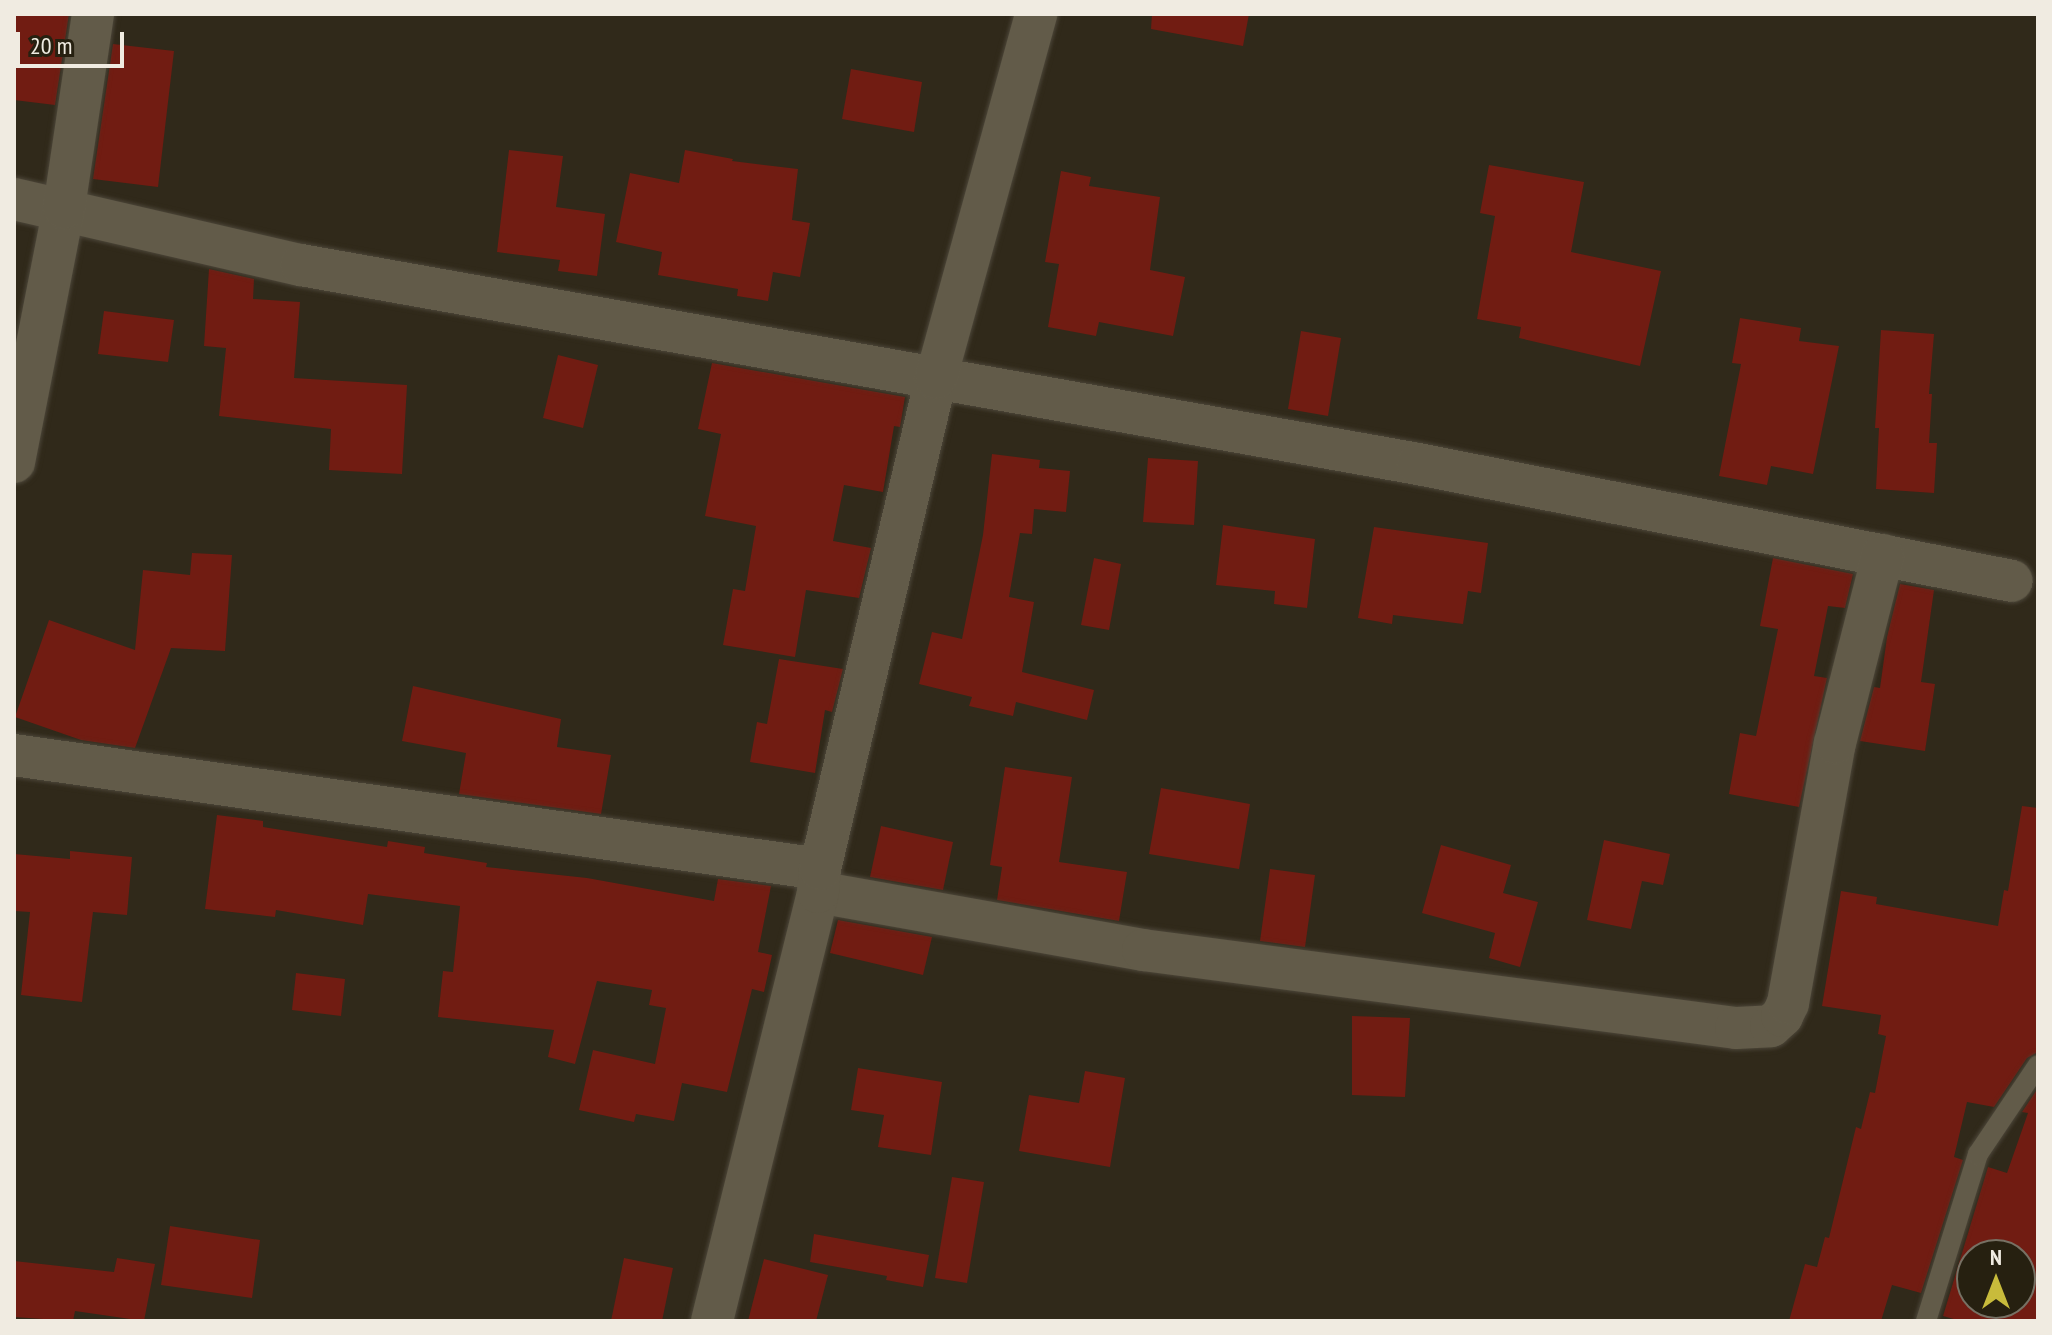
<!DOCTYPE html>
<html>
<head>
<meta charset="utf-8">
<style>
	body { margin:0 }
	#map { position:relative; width:2052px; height:1335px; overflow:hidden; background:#30291a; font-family:"PT Sans Narrow",sans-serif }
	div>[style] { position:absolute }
	.building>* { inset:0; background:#711c12 }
	.roads { filter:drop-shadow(0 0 2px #4c4639) drop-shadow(0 0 2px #4c4639) }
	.service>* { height:20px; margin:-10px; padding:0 10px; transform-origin:10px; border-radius:10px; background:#625b49 }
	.minor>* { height:42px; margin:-21px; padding:0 21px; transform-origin:21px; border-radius:21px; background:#625b49 }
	span { translate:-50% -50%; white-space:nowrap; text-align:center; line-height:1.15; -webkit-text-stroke:7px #262010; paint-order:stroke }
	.frame { position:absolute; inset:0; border:16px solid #f0ebe1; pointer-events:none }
	.north { position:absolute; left:1956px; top:1239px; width:80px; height:80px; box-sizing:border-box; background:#262010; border:2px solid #777164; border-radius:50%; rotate:0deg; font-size:22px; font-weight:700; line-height:32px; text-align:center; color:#f0ebe1 }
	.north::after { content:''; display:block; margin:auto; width:28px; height:36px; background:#c8bb3b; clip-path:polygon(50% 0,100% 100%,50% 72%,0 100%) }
	.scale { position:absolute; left:16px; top:32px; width:108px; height:36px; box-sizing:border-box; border:4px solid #f0ebe1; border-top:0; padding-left:10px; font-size:24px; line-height:28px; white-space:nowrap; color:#f0ebe1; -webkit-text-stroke:6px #262010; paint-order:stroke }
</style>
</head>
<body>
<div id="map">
	<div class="building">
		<div style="clip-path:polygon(14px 14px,69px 14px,55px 105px,14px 100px)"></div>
		<div style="clip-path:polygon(1152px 14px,1249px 14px,1243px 46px,1151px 29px)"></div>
		<div style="clip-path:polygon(113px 44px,174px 51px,158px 187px,93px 179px)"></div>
		<div style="clip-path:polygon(851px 69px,922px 82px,914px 132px,842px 119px)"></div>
		<div style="clip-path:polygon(509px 150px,563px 156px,556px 207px,605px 214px,597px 276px,558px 271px,560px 260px,497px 252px)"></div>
		<div style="clip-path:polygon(685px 150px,733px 159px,732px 161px,798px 169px,792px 220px,810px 223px,800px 277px,773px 272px,768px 301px,737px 296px,738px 289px,658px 275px,662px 252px,616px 242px,630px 173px,679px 183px)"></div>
		<div style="clip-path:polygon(1489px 165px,1584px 182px,1571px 252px,1661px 271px,1640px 366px,1519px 338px,1521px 327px,1477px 319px,1495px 216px,1480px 213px)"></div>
		<div style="clip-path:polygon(1061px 171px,1091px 177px,1089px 186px,1160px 197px,1150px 270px,1185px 277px,1173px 336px,1099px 322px,1096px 336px,1048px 327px,1059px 264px,1045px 262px)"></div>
		<div style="clip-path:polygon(209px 269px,254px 279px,253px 299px,300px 302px,294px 378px,407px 385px,402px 474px,329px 470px,331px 429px,219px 416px,226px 348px,204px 346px)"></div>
		<div style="clip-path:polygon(104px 311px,174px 320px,168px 362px,98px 354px)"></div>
		<div style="clip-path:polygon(1740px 318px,1801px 328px,1799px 341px,1839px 346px,1813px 474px,1771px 466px,1767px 485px,1719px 476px,1741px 364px,1732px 363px)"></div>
		<div style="clip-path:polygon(1881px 330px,1934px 334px,1929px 394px,1932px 394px,1929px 443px,1937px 443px,1934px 493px,1876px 489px,1879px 428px,1875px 428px)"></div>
		<div style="clip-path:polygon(1301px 331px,1341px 338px,1328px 416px,1288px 409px)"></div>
		<div style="clip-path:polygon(558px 355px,598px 365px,583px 428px,543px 418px)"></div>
		<div style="clip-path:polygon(712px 363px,905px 397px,900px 427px,894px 426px,883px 492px,844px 485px,833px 541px,871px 548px,859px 598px,806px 590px,795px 657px,723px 645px,733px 589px,745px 591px,756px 526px,705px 516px,721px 434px,698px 429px)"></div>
		<div style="clip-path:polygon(992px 454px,1040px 460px,1039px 468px,1070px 471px,1066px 512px,1034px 509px,1032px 534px,1020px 533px,1009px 597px,1034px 602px,1022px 672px,1094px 690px,1087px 720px,1016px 702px,1013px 716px,969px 706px,972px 697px,919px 684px,932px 632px,962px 639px,983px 535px)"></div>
		<div style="clip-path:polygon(1148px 458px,1198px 461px,1194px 525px,1143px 522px)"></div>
		<div style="clip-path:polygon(1223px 525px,1315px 539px,1307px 608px,1274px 604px,1275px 591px,1216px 585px)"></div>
		<div style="clip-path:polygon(1374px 527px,1488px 543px,1481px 593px,1468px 591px,1463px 624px,1393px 615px,1392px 624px,1358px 618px)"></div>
		<div style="clip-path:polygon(192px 553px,232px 555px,225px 651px,171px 648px,135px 748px,81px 740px,15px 717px,49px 620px,135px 650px,143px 570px,190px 575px)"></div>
		<div style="clip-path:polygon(1094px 558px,1121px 564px,1109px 630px,1081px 625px)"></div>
		<div style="clip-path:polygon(1773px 558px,1853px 574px,1845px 608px,1828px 606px,1814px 676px,1827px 678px,1799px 807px,1729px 794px,1740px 733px,1756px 736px,1778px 629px,1760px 626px)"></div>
		<div style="clip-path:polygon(1900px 584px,1934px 590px,1921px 682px,1935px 684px,1925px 751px,1860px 741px,1874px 687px,1880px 688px,1887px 637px)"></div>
		<div style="clip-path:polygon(779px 659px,843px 669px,832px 712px,825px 710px,815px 773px,750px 762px,757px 722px,767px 724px)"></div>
		<div style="clip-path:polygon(413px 686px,561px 719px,557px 747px,611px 755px,601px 814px,459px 794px,466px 753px,402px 741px)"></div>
		<div style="clip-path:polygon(1005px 767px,1072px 777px,1059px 862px,1127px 872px,1119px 921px,997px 900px,1002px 867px,990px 865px)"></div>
		<div style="clip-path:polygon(1161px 788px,1250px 804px,1239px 869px,1149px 854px)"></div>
		<div style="clip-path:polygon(2022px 806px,2038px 808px,2038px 1052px,2027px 1058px,1994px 1107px,1967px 1102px,1954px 1157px,1963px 1160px,1921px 1293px,1892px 1285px,1881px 1321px,1789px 1321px,1805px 1264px,1817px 1267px,1825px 1237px,1829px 1238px,1856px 1127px,1861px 1129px,1870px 1092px,1875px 1093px,1886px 1036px,1878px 1034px,1881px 1015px,1822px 1006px,1841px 891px,1877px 897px,1876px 904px,1998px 926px,2004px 890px,2008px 891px)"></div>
		<div style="clip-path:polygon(217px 815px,263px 821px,263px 827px,387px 847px,388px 841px,425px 847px,424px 853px,487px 863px,486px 867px,587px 878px,714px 901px,718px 879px,771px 886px,758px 952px,772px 955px,764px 992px,752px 989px,727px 1092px,682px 1083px,674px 1121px,636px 1114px,634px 1122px,579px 1110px,593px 1050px,655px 1064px,666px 1008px,649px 1005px,652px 990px,597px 981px,575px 1064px,548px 1057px,554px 1030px,438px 1017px,443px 971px,453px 972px,460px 906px,368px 894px,363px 925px,276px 910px,275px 917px,205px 909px)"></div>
		<div style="clip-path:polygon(881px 826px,953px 842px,943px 890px,870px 877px)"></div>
		<div style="clip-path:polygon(1604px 840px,1670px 854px,1663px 885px,1642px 881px,1631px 929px,1587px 920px)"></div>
		<div style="clip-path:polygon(1441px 845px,1511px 865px,1503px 893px,1538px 902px,1520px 967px,1489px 958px,1495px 933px,1422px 913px)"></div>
		<div style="clip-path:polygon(70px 851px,132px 857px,127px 915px,93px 912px,82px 1002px,21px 995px,30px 912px,14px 911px,14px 854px,70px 859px)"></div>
		<div style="clip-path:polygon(1270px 869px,1315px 875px,1305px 947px,1260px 941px)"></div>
		<div style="clip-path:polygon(838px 920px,932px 937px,923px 975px,830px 953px)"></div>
		<div style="clip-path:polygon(296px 973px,345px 979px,341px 1016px,292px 1010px)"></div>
		<div style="clip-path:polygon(1352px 1016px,1410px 1018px,1405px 1097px,1352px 1095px)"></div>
		<div style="clip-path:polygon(858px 1068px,942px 1082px,931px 1155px,878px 1147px,884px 1115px,851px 1110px)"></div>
		<div style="clip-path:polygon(1085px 1071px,1125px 1078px,1110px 1167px,1019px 1151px,1029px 1095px,1079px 1103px)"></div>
		<div style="clip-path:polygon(evenodd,2038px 1088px,2038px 1321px,1961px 1321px,1943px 1316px,1988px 1167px,2007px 1173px,2028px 1113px,2022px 1112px,2038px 1088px,1972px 1255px,2020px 1255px,2020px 1303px,1972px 1303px,1972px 1255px)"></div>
		<div style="clip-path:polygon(952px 1177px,984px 1182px,967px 1283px,935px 1278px)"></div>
		<div style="clip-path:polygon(170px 1226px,260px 1240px,252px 1298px,161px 1285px)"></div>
		<div style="clip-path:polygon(814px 1234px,929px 1255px,923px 1287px,886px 1280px,887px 1276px,810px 1262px)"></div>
		<div style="clip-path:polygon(117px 1258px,155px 1264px,144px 1321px,75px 1311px,73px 1321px,14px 1317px,14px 1261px,114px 1272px)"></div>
		<div style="clip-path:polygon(624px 1258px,673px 1268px,662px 1321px,611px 1321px)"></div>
		<div style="clip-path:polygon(764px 1259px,828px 1275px,816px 1321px,748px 1321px)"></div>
	</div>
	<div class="roads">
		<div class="service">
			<div style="left:1926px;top:1321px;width:175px;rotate:-72.7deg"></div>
			<div style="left:1978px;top:1154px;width:107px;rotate:-56deg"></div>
		</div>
		<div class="minor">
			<div style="left:14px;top:199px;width:294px;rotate:13deg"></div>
			<div style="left:301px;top:265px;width:1135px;rotate:10.1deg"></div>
			<div style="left:1418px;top:464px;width:605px;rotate:11.14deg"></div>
			<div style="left:14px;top:462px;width:259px;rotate:-78.9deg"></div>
			<div style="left:64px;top:208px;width:196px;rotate:-81.5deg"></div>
			<div style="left:14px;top:755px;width:814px;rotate:8.05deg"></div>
			<div style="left:818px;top:892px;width:330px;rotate:10.1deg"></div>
			<div style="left:1143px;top:950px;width:598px;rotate:7.49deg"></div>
			<div style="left:1736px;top:1028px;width:35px;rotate:-3deg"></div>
			<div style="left:1771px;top:1026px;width:15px;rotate:-42deg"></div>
			<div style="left:1782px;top:1016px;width:14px;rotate:-65deg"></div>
			<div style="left:1788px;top:1003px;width:264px;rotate:-79.8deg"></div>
			<div style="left:1835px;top:743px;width:194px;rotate:-75.7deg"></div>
			<div style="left:712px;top:1321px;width:442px;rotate:-76.1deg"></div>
			<div style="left:818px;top:892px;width:23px;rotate:-85deg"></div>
			<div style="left:820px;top:869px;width:505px;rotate:-76.71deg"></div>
			<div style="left:936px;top:378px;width:377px;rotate:-74.6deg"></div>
		</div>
	</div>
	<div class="frame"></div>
	<div class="north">N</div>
	<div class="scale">20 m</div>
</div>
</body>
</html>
